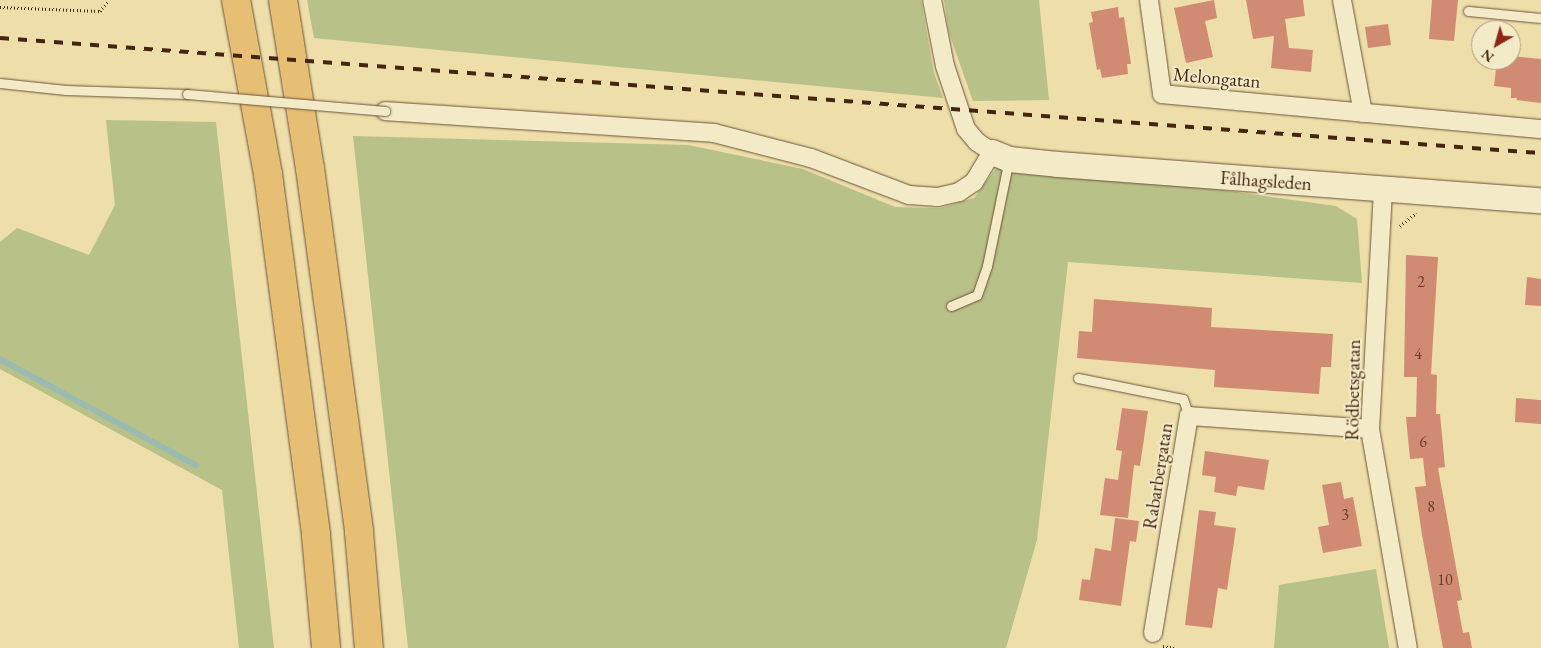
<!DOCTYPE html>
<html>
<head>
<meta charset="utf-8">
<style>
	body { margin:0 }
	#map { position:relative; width:1541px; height:648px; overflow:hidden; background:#eddeaa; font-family:"EB Garamond",serif }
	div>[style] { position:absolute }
	.green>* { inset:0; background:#b8c188 }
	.stream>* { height:5.5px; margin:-2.75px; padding:0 2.75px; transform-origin:2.75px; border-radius:2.75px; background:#9bbbb1 }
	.building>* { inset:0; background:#d28b73 }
	.path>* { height:3px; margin-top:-1.5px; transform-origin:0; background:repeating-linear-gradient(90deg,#442511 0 1px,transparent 0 3.5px) }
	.roads { filter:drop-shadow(0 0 1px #6e5337) drop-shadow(0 0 1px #6e5337) }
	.lane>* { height:9px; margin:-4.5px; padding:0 4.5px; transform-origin:4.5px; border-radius:4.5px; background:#f3eac8 }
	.street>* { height:18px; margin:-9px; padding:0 9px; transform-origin:9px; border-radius:9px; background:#f3eac8 }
	.secondary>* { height:25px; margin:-12.5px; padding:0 12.5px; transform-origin:12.5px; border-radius:12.5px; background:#f3eac8 }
	.highway>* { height:28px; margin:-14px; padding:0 14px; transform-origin:14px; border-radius:14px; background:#e6bf75 }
	.rail>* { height:4px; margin-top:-2px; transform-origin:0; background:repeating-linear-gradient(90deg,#442511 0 9px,transparent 0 18px) }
	.bridges { filter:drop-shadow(0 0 1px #6e5337) drop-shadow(0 0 1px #6e5337) }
	.lane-bridge>* { height:9px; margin:-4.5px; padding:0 4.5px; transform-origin:4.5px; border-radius:4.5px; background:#f3eac8 }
	span { translate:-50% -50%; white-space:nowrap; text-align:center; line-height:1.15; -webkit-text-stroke:4px #f3eac8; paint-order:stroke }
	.number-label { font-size:16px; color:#683e2a }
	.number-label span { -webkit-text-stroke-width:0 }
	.street-label { font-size:19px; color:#442511 }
	.north { position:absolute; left:1471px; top:20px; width:50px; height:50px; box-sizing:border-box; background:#f3eac8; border:1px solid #ad9b7f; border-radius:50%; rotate:218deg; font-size:14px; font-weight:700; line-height:20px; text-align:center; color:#442511 }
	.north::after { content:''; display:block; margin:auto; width:18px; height:22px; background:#8f2418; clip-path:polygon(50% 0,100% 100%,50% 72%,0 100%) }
</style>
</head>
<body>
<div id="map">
	<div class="green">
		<div style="clip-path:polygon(307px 0,921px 0,934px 73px,943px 98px,314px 38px)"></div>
		<div style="clip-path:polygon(944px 0,1039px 0,1049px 100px,973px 101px,949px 33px)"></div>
		<div style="clip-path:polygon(106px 120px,216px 122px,274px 648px,239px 648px,222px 490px,0 369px,0 242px,17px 228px,89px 255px,115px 205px)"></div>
		<div style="clip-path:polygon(353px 136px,688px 145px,803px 169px,895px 207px,940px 208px,974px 198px,997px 167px,1187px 185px,1336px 206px,1357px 219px,1362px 283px,1068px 262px,1037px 540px,1006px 648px,408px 648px)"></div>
		<div style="clip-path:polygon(1376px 569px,1389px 648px,1274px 648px,1279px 585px)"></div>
	</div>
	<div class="stream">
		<div style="left:0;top:359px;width:223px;rotate:28.4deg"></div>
	</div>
	<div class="building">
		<div style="clip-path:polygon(1214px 0,1217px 18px,1205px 21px,1213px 57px,1186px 63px,1174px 8px)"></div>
		<div style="clip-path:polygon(1246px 0,1303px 0,1305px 16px,1285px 19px,1289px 48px,1313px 50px,1311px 72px,1271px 68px,1274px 36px,1253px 39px)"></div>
		<div style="clip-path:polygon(1432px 0,1458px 0,1454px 41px,1429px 39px)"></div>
		<div style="clip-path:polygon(1118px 7px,1119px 18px,1124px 17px,1131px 64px,1127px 64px,1128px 74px,1102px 78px,1100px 69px,1097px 70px,1089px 23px,1093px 22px,1091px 12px)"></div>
		<div style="clip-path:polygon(1388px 24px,1391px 45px,1368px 48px,1365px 27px)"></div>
		<div style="clip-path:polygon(1511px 56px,1541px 59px,1541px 103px,1517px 100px,1517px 98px,1511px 98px,1511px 88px,1494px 86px,1497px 60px,1511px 62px)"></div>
		<div style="clip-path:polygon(1406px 255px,1438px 257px,1431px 374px,1437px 375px,1436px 414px,1440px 414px,1445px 467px,1438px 468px,1462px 600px,1457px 601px,1463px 633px,1469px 632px,1472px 648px,1443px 648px,1422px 535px,1415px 487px,1426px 486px,1423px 458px,1410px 459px,1406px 417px,1416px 417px,1417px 377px,1404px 377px)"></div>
		<div style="clip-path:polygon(1527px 277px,1541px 279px,1541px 306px,1525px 305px)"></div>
		<div style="clip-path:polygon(1094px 299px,1212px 308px,1211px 327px,1333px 334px,1331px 367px,1321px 367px,1319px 394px,1214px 387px,1215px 370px,1077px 358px,1079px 331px,1092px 332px)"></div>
		<div style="clip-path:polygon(1516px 398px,1541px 400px,1541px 424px,1515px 422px)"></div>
		<div style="clip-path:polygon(1122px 408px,1148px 411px,1140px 466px,1134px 465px,1128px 518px,1100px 515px,1105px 478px,1118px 480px,1122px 451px,1116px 450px)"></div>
		<div style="clip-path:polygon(1205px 451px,1269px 460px,1264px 490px,1238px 486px,1236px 496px,1214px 492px,1216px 477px,1202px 475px)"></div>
		<div style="clip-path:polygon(1341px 482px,1344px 499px,1353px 497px,1362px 546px,1323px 553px,1318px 527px,1329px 525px,1322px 485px)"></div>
		<div style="clip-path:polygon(1199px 510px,1216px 512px,1214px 525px,1236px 528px,1227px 590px,1218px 588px,1212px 628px,1185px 625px)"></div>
		<div style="clip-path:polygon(1115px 518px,1139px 521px,1136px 542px,1130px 541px,1121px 606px,1079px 600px,1082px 579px,1090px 580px,1095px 548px,1111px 551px)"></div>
	</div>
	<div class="path">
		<div style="left:0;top:7px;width:100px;rotate:2.3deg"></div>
		<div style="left:100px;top:11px;width:14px;rotate:-51deg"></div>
		<div style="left:1400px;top:226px;width:21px;rotate:-39deg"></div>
		<div style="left:1163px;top:646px;width:12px;rotate:9deg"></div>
	</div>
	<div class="roads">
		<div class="lane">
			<div style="left:1468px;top:11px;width:73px;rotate:5.5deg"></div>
			<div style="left:0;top:83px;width:66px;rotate:6.1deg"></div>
			<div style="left:66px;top:90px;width:121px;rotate:1.9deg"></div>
			<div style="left:951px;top:306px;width:28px;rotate:-23deg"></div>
			<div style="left:977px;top:295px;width:31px;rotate:-71deg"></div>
			<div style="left:987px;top:266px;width:109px;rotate:-78.4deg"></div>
			<div style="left:1078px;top:378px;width:107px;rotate:11.3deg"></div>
			<div style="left:1183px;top:399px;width:18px;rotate:71deg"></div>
		</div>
		<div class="street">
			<div style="left:1149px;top:0;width:95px;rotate:82.1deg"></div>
			<div style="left:1162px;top:94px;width:381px;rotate:5.3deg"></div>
			<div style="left:1342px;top:0;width:115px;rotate:79.5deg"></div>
			<div style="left:385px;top:111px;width:330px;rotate:3.8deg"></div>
			<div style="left:714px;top:133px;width:100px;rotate:14.5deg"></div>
			<div style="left:811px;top:158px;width:105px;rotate:20.7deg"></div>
			<div style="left:909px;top:195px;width:29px;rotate:4deg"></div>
			<div style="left:938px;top:197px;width:22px;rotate:-13deg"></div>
			<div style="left:959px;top:192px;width:18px;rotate:-34deg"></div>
			<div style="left:974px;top:182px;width:35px;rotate:-59deg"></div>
			<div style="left:992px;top:152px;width:18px;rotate:-146deg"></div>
			<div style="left:977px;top:142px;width:17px;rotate:-130deg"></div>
			<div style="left:966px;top:129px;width:66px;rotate:-108.4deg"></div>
			<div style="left:945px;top:66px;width:67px;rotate:-101.1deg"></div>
			<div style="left:1383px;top:190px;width:239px;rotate:93.1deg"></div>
			<div style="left:1370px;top:429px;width:222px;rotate:80.2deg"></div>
			<div style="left:1153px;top:633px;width:220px;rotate:-80.6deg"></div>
			<div style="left:1189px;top:416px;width:181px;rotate:4.1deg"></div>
		</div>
		<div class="secondary">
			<div style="left:992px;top:152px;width:18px;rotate:22deg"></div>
			<div style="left:1009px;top:159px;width:48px;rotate:5.9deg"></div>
			<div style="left:1057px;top:164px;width:485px;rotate:4.3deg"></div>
		</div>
		<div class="highway">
			<div style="left:236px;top:0;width:177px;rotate:79.6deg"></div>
			<div style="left:268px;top:174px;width:364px;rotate:82.4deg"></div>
			<div style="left:316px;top:535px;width:113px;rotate:84.9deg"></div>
			<div style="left:283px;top:0;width:170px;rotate:80.9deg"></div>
			<div style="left:310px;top:168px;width:367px;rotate:82.3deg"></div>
			<div style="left:359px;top:532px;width:116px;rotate:85.1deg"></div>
		</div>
	</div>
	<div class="rail">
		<div style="left:0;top:38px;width:1545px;rotate:4.27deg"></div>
	</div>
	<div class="bridges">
		<div class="lane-bridge">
			<div style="left:187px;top:94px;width:199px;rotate:4.9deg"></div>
		</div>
	</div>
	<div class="number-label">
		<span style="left:1421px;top:282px">2</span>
		<span style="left:1418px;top:354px">4</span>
		<span style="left:1423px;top:442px">6</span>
		<span style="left:1431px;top:507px">8</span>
		<span style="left:1345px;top:515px">3</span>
		<span style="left:1445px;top:580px">10</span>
	</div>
	<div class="street-label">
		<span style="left:1217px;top:78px;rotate:5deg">Melongatan</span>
		<span style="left:1266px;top:181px;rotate:4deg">Fålhagsleden</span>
		<span style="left:1353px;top:390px;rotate:-89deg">Rödbetsgatan</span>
		<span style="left:1158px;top:476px;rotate:-81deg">Rabarbergatan</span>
	</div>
	<div class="north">N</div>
</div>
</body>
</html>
